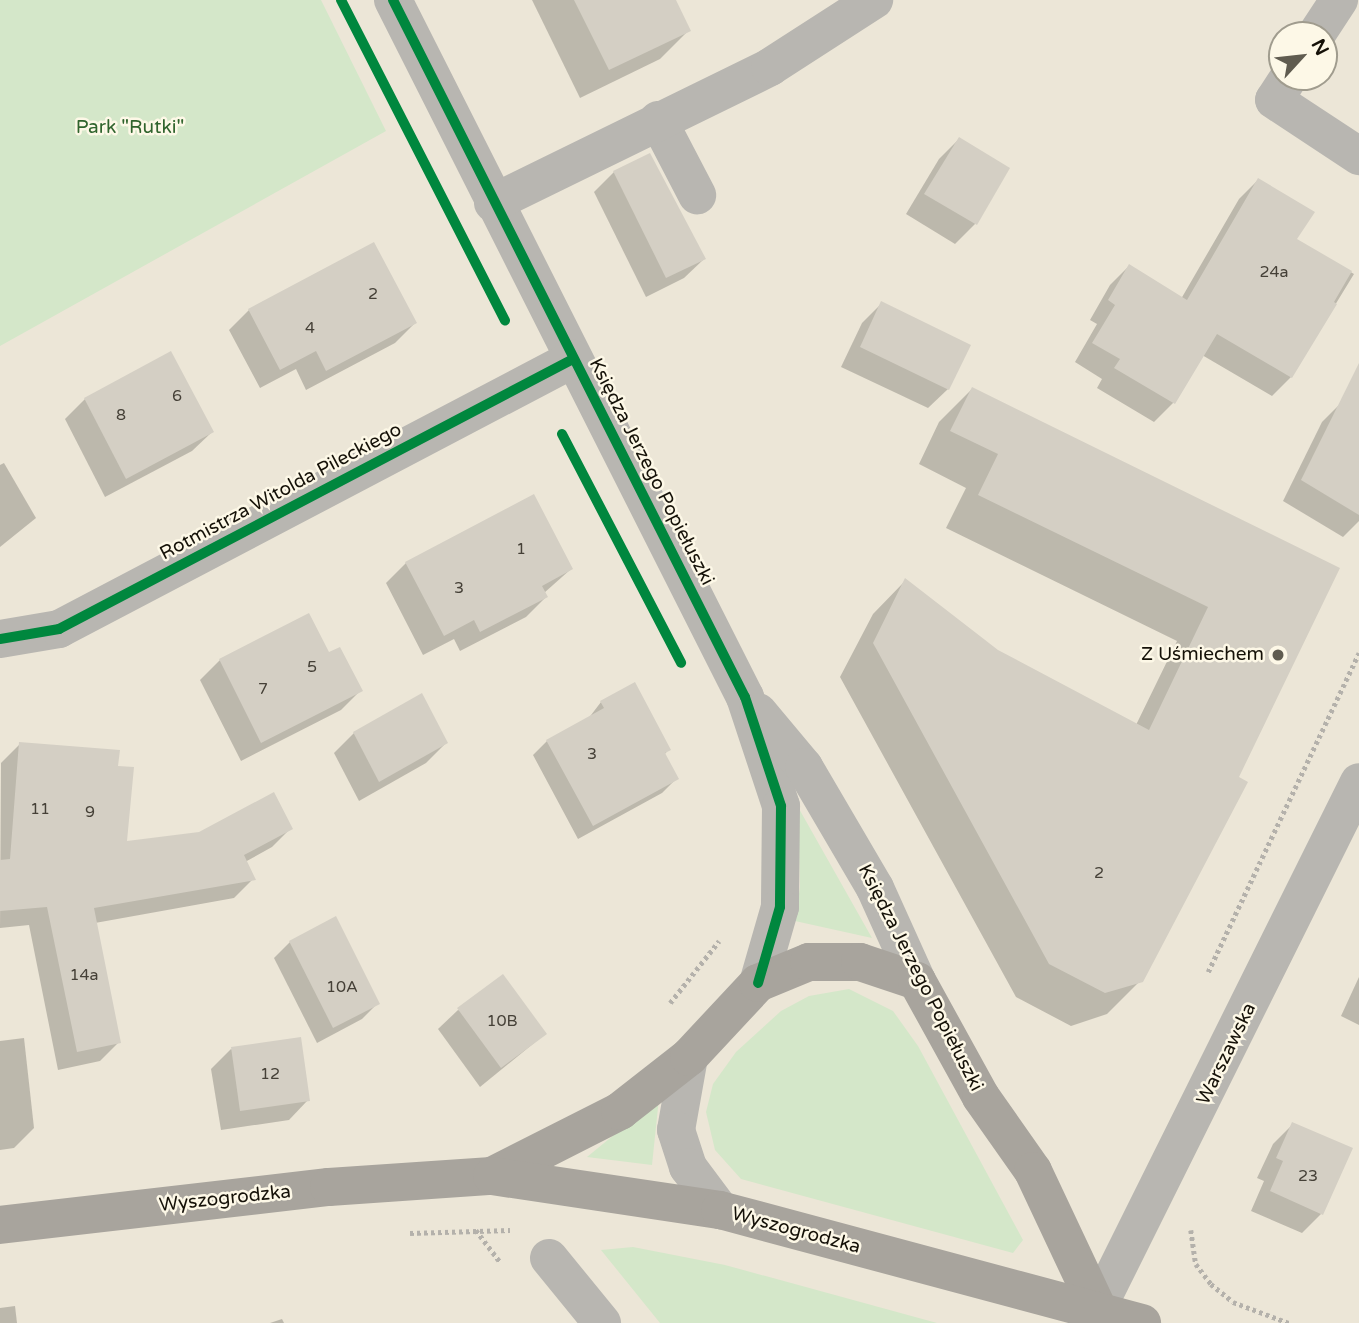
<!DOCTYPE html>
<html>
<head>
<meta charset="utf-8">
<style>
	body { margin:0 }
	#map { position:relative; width:1359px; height:1323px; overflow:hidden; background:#ece6d7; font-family:"Varela Round",sans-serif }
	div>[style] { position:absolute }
	.green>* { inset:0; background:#d4e7c9 }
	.shadow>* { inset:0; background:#0003 }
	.building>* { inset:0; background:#d4cfc4 }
	.path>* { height:4.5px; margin-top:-2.25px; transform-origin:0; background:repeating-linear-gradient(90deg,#b4b1ab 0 3.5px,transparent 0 7px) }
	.minor>* { height:38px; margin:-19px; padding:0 19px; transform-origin:19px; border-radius:19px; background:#b8b6b1 }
	.major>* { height:38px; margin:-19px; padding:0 19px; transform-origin:19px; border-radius:19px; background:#a8a49d }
	.cycleway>* { height:10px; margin:-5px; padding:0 5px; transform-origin:5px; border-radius:5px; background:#00873e }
	.dots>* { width:19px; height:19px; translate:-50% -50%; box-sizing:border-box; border:4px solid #fdf8e7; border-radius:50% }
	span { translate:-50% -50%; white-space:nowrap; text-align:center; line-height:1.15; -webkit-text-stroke:5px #fdf8e7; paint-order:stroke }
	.number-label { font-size:16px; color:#454037 }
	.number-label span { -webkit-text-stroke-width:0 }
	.park-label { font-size:19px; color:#30642d }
	.street-label { font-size:19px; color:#151108 }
	.poi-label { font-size:19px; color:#151108 }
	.right { translate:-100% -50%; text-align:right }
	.north { position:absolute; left:1268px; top:21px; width:70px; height:70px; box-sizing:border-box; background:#fdf8e7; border:2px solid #a09c8e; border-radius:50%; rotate:63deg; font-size:19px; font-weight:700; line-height:28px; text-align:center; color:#151108 }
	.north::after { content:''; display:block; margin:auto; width:24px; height:32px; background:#605c50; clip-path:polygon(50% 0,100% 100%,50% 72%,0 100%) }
</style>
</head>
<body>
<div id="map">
	<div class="green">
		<div style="clip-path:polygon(0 0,321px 0,386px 131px,0 346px)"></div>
		<div style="clip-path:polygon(798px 807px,872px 938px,795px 921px,800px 887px)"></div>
		<div style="clip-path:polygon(849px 989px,893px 1011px,918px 1046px,1023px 1240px,1013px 1253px,741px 1179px,715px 1150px,706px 1112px,713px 1084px,736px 1052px,781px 1011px,809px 996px)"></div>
		<div style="clip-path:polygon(659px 1098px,652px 1165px,587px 1157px)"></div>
		<div style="clip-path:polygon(633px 1247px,725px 1265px,937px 1323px,660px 1323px,601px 1250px)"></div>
	</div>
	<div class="shadow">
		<div style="clip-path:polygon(532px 0,674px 0,689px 30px,660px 59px,580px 98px)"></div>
		<div style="clip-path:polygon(959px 139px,975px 224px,955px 244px,906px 214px,939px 159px)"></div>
		<div style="clip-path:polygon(614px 172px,704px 259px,684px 278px,646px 297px,594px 192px)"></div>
		<div style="clip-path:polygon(1258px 180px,1295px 240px,1354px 274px,1291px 377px,1272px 396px,1202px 355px,1173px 403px,1154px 422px,1097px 388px,1102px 379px,1075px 362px,1097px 324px,1090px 320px,1110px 285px,1129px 266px,1181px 299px,1239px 199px)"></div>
		<div style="clip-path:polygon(882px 303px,948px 389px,928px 408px,841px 367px,862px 323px)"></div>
		<div style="clip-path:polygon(249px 310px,415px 323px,395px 343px,306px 390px,296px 369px,260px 388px,229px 330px)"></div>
		<div style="clip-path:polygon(171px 354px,212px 432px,192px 451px,105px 497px,65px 419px,85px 399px)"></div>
		<div style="clip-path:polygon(972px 389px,1337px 569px,1141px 980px,1107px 1014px,1071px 1026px,1016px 997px,840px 677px,873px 614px,905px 581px,998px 652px,1136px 725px,1177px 641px,946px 528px,966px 488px,919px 464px,939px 422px)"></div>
		<div style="clip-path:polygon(1342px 402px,1359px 410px,1359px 521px,1343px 537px,1283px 501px,1322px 422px)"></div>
		<div style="clip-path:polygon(4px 463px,36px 518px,0 547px,0 465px)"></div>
		<div style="clip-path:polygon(406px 563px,571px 569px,544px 593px,546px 597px,526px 617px,460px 651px,454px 639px,423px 655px,386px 583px)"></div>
		<div style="clip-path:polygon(309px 615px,328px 654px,361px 690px,341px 710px,241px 761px,200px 680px,220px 660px)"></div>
		<div style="clip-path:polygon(601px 702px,669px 749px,664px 755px,676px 779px,662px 793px,578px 839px,533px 755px,547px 741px,588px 719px)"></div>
		<div style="clip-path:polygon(354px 733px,446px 743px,426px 763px,359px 801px,334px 753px)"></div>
		<div style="clip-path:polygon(20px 744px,116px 768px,126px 843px,291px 828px,272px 847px,245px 862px,253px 879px,234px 898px,95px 923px,119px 1042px,100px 1061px,58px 1070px,29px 925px,0 928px,1px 763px)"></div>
		<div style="clip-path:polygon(290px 942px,378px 1003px,362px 1019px,317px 1043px,274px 958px)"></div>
		<div style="clip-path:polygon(1359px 977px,1359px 1025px,1341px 1016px)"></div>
		<div style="clip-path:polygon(458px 1010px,545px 1034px,480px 1087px,438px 1029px)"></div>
		<div style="clip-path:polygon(24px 1038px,34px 1128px,14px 1148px,0 1150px,0 1041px)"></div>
		<div style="clip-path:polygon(231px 1049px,308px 1100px,289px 1120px,221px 1130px,211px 1069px)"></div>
		<div style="clip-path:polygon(1293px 1124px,1321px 1214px,1302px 1233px,1251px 1211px,1264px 1181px,1257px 1178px,1273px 1144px)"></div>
		<div style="clip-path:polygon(15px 1306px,17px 1323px,0 1323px,0 1308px)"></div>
		<div style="clip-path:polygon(282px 1319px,284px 1323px,270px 1323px)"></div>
	</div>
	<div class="building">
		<div style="clip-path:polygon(574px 0,676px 0,691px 31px,609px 70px)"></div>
		<div style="clip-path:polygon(959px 137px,1010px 168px,977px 225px,924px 194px)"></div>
		<div style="clip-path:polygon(650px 153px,706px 259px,666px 278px,613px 171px)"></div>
		<div style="clip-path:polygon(1258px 178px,1315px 212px,1297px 239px,1352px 271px,1334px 302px,1337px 304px,1292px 378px,1217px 334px,1175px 404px,1114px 368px,1120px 359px,1092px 343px,1115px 305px,1108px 300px,1129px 264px,1187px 300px)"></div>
		<div style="clip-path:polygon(374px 242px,417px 323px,326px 371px,316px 351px,280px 370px,248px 309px)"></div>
		<div style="clip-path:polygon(881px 301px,971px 345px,949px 390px,860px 347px)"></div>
		<div style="clip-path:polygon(171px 351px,214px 432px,126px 479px,84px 398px)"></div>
		<div style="clip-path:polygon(1359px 363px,1359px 515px,1301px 480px)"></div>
		<div style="clip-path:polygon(972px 387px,1340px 568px,1239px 777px,1248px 782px,1143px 982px,1105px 993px,1049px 964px,873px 643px,905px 578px,998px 650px,1149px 730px,1208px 607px,978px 495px,998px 454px,950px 431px)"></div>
		<div style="clip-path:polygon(534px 494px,573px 569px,542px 586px,548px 597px,513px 615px,480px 632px,474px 620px,444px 636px,405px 562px)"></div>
		<div style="clip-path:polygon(309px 613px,329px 652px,340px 647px,363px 691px,261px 743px,219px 659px)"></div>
		<div style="clip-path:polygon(635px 682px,671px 750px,665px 753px,679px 779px,593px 826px,546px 740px,604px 708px,600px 701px)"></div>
		<div style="clip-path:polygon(422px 693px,448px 743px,379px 782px,353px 732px)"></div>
		<div style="clip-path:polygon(19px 742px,120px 750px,118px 766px,134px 767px,127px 841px,199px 832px,274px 792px,293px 829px,244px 855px,256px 880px,94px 908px,121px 1043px,77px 1052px,47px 907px,0 911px,0 860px,10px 859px)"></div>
		<div style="clip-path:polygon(336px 916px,380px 1004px,333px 1028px,289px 941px)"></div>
		<div style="clip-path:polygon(503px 974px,547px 1034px,501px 1068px,457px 1008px)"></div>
		<div style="clip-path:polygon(301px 1037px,310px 1101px,240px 1111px,231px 1047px)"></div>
		<div style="clip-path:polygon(1292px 1122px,1353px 1148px,1323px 1215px,1270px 1191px,1283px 1161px,1276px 1158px)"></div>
	</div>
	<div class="path">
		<div style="left:1208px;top:972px;width:353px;rotate:-64.7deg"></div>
		<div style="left:670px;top:1003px;width:79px;rotate:-51.7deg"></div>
		<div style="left:476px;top:1230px;width:40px;rotate:53deg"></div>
		<div style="left:1191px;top:1230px;width:34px;rotate:82deg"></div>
		<div style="left:1196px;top:1264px;width:25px;rotate:53deg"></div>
		<div style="left:1211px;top:1284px;width:28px;rotate:39deg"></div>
		<div style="left:1233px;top:1302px;width:60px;rotate:20.6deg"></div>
		<div style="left:410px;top:1233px;width:100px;rotate:-1.7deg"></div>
	</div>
	<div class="minor">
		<div style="left:393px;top:0;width:781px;rotate:63.21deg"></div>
		<div style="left:745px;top:697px;width:115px;rotate:71.7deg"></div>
		<div style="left:781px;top:806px;width:101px;rotate:90.6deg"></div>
		<div style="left:780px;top:907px;width:79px;rotate:106.1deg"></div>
		<div style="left:1316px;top:35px;width:42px;rotate:-56.7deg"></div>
		<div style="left:1289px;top:77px;width:27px;rotate:123deg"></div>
		<div style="left:1274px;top:100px;width:102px;rotate:33.4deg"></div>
		<div style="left:658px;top:120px;width:85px;rotate:62.5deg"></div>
		<div style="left:493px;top:203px;width:309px;rotate:-26.1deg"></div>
		<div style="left:770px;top:67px;width:124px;rotate:-32.8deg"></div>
		<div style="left:0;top:639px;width:60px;rotate:-9.6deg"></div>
		<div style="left:59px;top:629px;width:581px;rotate:-27.71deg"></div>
		<div style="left:758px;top:712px;width:72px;rotate:50.1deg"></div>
		<div style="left:804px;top:767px;width:140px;rotate:59.6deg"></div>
		<div style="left:875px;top:888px;width:102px;rotate:65.7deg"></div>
		<div style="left:689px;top:1057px;width:74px;rotate:100.1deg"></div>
		<div style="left:676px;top:1130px;width:39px;rotate:72deg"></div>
		<div style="left:688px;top:1167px;width:54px;rotate:53.3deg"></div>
		<div style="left:549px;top:1258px;width:84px;rotate:50.8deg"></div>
		<div style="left:1090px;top:1323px;width:604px;rotate:-63.56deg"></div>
	</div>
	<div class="major">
		<div style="left:492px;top:1176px;width:144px;rotate:-26.9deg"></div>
		<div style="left:620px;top:1111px;width:88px;rotate:-38deg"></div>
		<div style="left:689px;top:1057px;width:101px;rotate:-47deg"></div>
		<div style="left:758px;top:983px;width:55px;rotate:-22.4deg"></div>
		<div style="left:809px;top:962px;width:51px"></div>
		<div style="left:860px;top:962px;width:60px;rotate:18.4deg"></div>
		<div style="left:917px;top:981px;width:132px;rotate:61.1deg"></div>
		<div style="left:981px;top:1097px;width:90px;rotate:54.9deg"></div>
		<div style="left:1033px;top:1171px;width:150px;rotate:64.8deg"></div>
		<div style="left:0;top:1225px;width:331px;rotate:-6.6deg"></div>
		<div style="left:329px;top:1187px;width:163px;rotate:-3.9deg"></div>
		<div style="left:492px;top:1176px;width:231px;rotate:8.5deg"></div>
		<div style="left:720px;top:1210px;width:437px;rotate:15deg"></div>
	</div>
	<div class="cycleway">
		<div style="left:341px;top:0;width:360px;rotate:62.9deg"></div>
		<div style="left:393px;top:0;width:781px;rotate:63.21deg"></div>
		<div style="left:745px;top:697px;width:115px;rotate:71.7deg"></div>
		<div style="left:781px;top:806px;width:101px;rotate:90.6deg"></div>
		<div style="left:780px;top:907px;width:79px;rotate:106.1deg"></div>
		<div style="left:562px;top:434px;width:258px;rotate:62.5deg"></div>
		<div style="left:0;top:639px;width:60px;rotate:-9.6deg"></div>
		<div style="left:59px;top:629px;width:581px;rotate:-27.71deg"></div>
	</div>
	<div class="dots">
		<div style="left:1278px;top:655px;background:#605c50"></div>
	</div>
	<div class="number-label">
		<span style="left:1274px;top:272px">24a</span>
		<span style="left:373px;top:294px">2</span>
		<span style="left:310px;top:328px">4</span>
		<span style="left:177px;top:396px">6</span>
		<span style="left:121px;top:415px">8</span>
		<span style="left:521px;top:549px">1</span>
		<span style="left:459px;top:588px">3</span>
		<span style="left:312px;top:667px">5</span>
		<span style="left:263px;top:689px">7</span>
		<span style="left:592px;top:754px">3</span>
		<span style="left:40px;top:809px">11</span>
		<span style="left:90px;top:812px">9</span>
		<span style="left:1099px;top:873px">2</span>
		<span style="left:84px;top:975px">14a</span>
		<span style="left:342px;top:987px">10A</span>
		<span style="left:502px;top:1021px">10B</span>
		<span style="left:270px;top:1074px">12</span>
		<span style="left:1308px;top:1176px">23</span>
	</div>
	<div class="park-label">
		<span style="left:130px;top:128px">Park "Rutki"</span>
	</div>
	<div class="street-label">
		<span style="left:651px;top:472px;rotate:63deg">Księdza Jerzego Popiełuszki</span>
		<span style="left:281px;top:492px;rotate:-28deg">Rotmistrza Witolda Pileckiego</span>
		<span style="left:920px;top:978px;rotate:63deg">Księdza Jerzego Popiełuszki</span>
		<span style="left:1227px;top:1054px;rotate:-64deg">Warszawska</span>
		<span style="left:225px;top:1199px;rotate:-6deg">Wyszogrodzka</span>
		<span style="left:796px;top:1231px;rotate:15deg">Wyszogrodzka</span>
	</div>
	<div class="poi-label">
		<span class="right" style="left:1264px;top:655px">Z Uśmiechem</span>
	</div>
	<div class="north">N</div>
</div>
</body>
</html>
